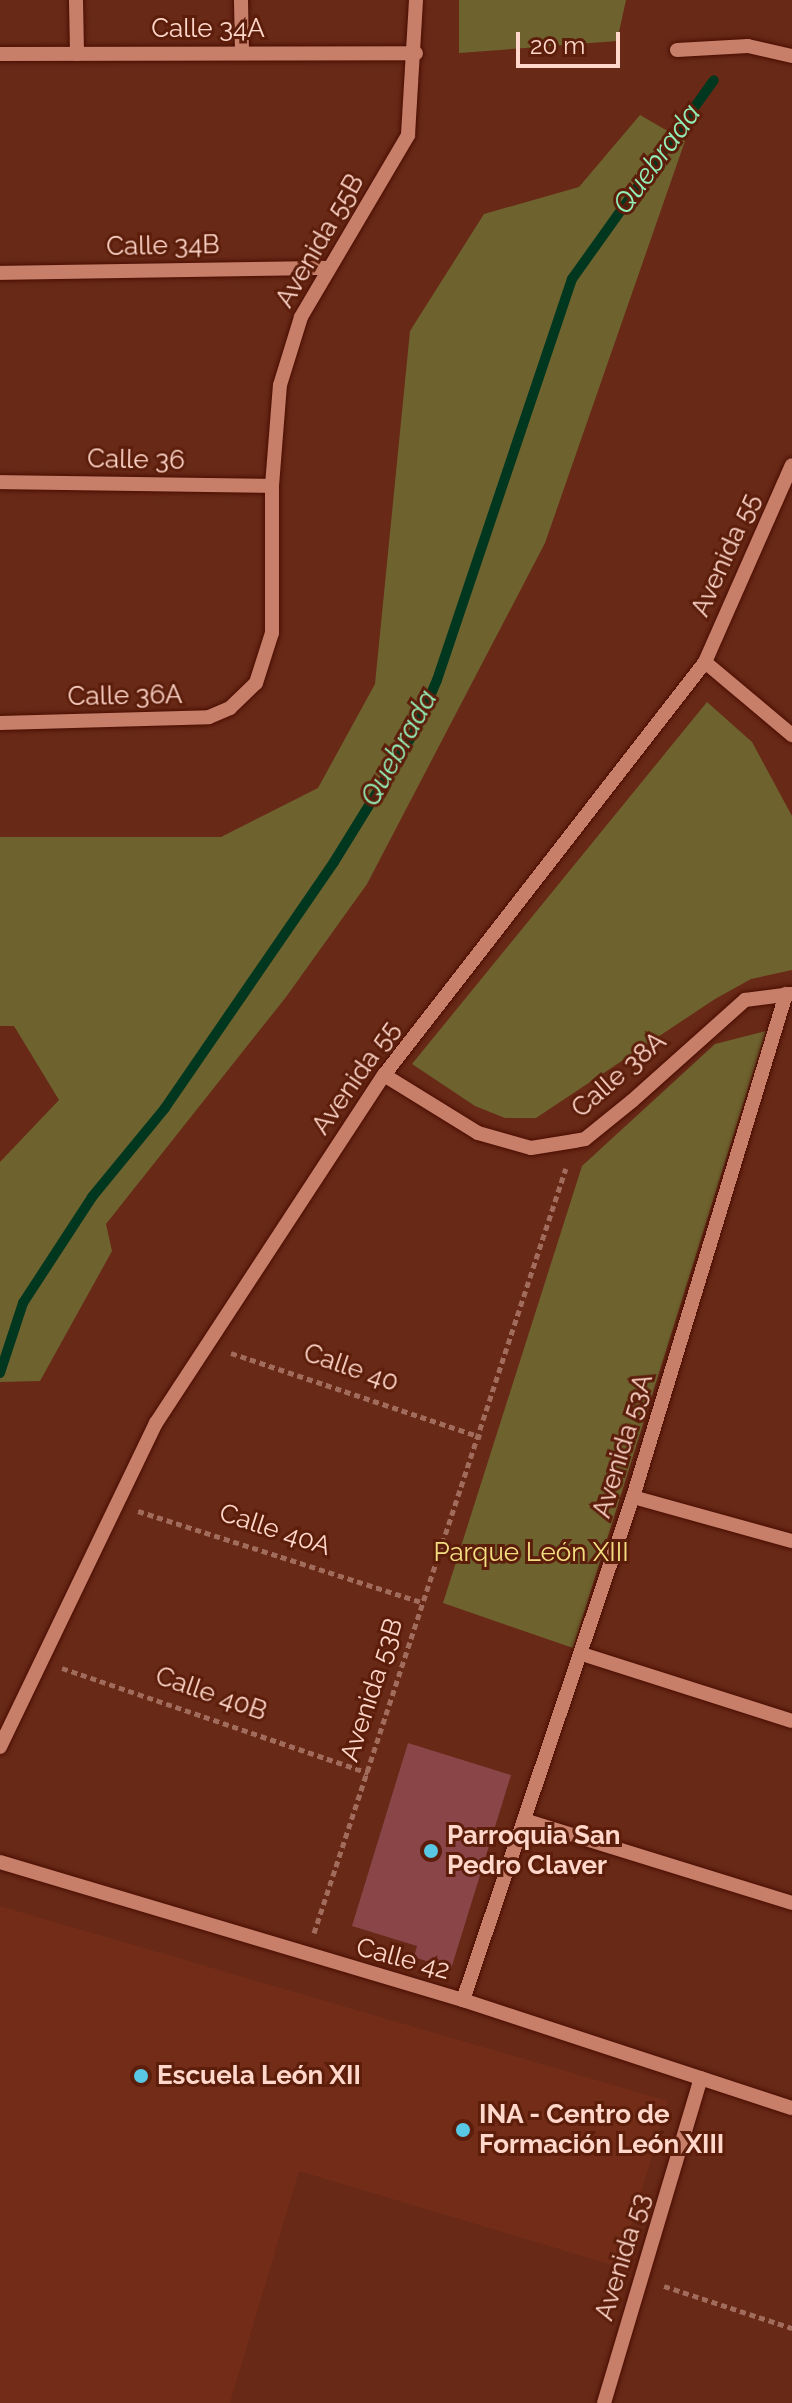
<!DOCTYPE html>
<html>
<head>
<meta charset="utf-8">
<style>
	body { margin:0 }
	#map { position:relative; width:792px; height:2403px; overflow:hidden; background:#682917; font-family:Raleway,sans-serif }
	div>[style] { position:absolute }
	.built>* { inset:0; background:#732c17 }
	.green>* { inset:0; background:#6e632f }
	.stream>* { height:10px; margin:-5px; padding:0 5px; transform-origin:5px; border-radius:5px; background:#02371f }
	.building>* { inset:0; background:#8a4549 }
	.path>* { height:5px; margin-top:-2.5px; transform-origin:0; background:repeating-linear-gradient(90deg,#a26c5c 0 6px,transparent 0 10px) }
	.roads { filter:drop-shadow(0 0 2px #4a0d00) drop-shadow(0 0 2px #4a0d00) }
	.minor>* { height:14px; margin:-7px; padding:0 7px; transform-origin:7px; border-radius:7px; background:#c77f6a }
	.dots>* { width:22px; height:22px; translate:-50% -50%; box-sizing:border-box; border:4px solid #5c1e0b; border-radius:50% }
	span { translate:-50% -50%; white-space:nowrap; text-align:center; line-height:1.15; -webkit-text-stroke:6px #5c1e0b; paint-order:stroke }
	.street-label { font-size:26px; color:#ffd7cb }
	.park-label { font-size:26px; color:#f3de81 }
	.poi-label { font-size:26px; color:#ffd7cb; font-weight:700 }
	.left { translate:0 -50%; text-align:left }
	.water-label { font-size:28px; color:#93efb8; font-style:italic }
	.scale { position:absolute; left:516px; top:32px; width:104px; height:36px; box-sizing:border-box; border:4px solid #ffd7cb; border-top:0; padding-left:10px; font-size:24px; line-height:28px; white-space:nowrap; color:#ffd7cb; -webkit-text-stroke:6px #5c1e0b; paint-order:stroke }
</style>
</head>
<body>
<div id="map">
	<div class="built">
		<div style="clip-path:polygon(0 1906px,668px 2101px,619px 2267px,299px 2171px,230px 2403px,0 2403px)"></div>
	</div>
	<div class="green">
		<div style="clip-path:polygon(459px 0,626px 0,617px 41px,459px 53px)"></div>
		<div style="clip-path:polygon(640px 115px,685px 141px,545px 543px,367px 884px,286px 997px,106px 1224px,112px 1251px,40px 1381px,0 1382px,0 1162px,59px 1100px,14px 1026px,0 1026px,0 837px,221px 837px,318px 788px,375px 684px,410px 331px,484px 214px,579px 187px)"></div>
		<div style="clip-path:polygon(707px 702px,752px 742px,792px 816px,792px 970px,751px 979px,715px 999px,536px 1118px,505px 1118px,475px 1106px,412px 1064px)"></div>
		<div style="clip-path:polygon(766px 1031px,573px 1648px,443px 1603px,582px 1166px,715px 1044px)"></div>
	</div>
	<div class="stream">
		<div style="left:0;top:1373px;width:74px;rotate:-71.8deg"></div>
		<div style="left:23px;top:1303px;width:126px;rotate:-56.9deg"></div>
		<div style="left:92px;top:1197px;width:115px;rotate:-50.6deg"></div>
		<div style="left:165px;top:1108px;width:298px;rotate:-55.5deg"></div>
		<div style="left:334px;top:862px;width:156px;rotate:-58.3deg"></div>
		<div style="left:416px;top:729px;width:53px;rotate:-66.8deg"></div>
		<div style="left:437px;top:680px;width:423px;rotate:-71.4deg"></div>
		<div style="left:572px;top:279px;width:244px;rotate:-54.5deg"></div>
	</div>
	<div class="building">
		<div style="clip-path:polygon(408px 1743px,511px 1775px,451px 1969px,414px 1957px,417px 1946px,352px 1926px)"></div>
	</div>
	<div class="path">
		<div style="left:231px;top:1353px;width:264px;rotate:18.6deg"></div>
		<div style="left:138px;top:1511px;width:297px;rotate:17.8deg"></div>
		<div style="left:62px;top:1668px;width:324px;rotate:18.9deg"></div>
		<div style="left:314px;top:1933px;width:805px;rotate:-71.77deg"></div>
		<div style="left:664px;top:2286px;width:135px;rotate:18.2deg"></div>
	</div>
	<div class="roads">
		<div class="minor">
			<div style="left:76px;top:0;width:54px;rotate:88.9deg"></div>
			<div style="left:241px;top:0;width:53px;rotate:88.9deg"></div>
			<div style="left:677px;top:50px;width:71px;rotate:-3.2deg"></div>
			<div style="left:748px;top:46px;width:45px;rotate:12.8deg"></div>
			<div style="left:0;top:54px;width:416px;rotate:-0.1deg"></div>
			<div style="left:0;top:273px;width:327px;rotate:-0.9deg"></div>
			<div style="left:0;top:482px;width:272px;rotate:0.8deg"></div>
			<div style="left:705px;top:662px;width:114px;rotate:40deg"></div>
			<div style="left:0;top:723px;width:209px;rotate:-1.6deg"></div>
			<div style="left:209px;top:717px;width:23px;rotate:-23deg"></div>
			<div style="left:230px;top:708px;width:36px;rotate:-44deg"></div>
			<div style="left:256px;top:683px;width:52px;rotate:-72.3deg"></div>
			<div style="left:272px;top:633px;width:147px;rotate:-90deg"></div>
			<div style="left:272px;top:486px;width:101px;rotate:-85.5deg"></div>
			<div style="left:280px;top:385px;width:71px;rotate:-72.8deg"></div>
			<div style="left:301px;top:317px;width:211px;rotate:-59.5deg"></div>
			<div style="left:408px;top:135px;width:135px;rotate:-86.6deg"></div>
			<div style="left:384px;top:1075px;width:110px;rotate:31.7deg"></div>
			<div style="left:478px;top:1133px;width:55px;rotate:15.8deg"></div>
			<div style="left:531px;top:1148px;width:44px;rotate:-9.2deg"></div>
			<div style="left:574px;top:1141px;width:11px;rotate:-10deg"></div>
			<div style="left:585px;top:1139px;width:60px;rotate:-39deg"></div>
			<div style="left:632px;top:1101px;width:152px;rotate:-41.8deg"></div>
			<div style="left:745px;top:1000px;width:47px;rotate:-7.3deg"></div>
			<div style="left:633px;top:1497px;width:165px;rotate:15.5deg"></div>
			<div style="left:582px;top:1654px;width:220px;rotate:17.7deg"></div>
			<div style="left:0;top:1747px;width:360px;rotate:-64.3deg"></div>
			<div style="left:156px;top:1423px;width:416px;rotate:-56.8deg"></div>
			<div style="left:384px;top:1075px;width:523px;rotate:-52.14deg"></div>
			<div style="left:705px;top:662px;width:215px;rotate:-66.2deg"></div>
			<div style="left:524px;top:1820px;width:281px;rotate:17.2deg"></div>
			<div style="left:0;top:1862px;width:483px;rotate:16.6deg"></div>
			<div style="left:463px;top:2000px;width:346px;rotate:18.2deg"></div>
			<div style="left:463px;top:2000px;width:531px;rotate:-71.33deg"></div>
			<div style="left:633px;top:1497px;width:526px;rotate:-73.08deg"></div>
			<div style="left:604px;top:2403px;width:339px;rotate:-73.4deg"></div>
		</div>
	</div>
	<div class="dots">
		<div style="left:431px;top:1851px;background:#59c8e4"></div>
		<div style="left:141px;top:2076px;background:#59c8e4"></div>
		<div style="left:463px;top:2130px;background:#59c8e4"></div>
	</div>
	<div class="street-label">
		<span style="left:208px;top:29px">Calle 34A</span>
		<span style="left:320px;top:241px;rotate:-60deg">Avenida 55B</span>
		<span style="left:163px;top:246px;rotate:-1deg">Calle 34B</span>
		<span style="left:136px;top:460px;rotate:1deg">Calle 36</span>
		<span style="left:726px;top:555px;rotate:-66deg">Avenida 55</span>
		<span style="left:125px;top:696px;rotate:-1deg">Calle 36A</span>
		<span style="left:619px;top:1075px;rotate:-41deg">Calle 38A</span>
		<span style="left:356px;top:1078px;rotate:-55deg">Avenida 55</span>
		<span style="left:351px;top:1368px;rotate:19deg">Calle 40</span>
		<span style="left:623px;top:1446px;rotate:-73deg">Avenida 53A</span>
		<span style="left:275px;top:1530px;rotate:18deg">Calle 40A</span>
		<span style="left:372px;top:1690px;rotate:-72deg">Avenida 53B</span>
		<span style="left:211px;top:1694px;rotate:19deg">Calle 40B</span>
		<span style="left:403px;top:1959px;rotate:15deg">Calle 42</span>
		<span style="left:623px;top:2257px;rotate:-73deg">Avenida 53</span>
	</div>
	<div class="park-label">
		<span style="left:531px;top:1553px">Parque León XIII</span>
	</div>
	<div class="poi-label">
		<span class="left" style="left:447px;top:1851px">Parroquia San<br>Pedro Claver</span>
		<span class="left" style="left:157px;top:2076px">Escuela León XII</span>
		<span class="left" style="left:479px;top:2130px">INA - Centro de<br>Formación León XIII</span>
	</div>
	<div class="water-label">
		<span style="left:657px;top:159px;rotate:-54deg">Quebrada</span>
		<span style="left:399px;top:748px;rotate:-61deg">Quebrada</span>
	</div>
	<div class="scale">20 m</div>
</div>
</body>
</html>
